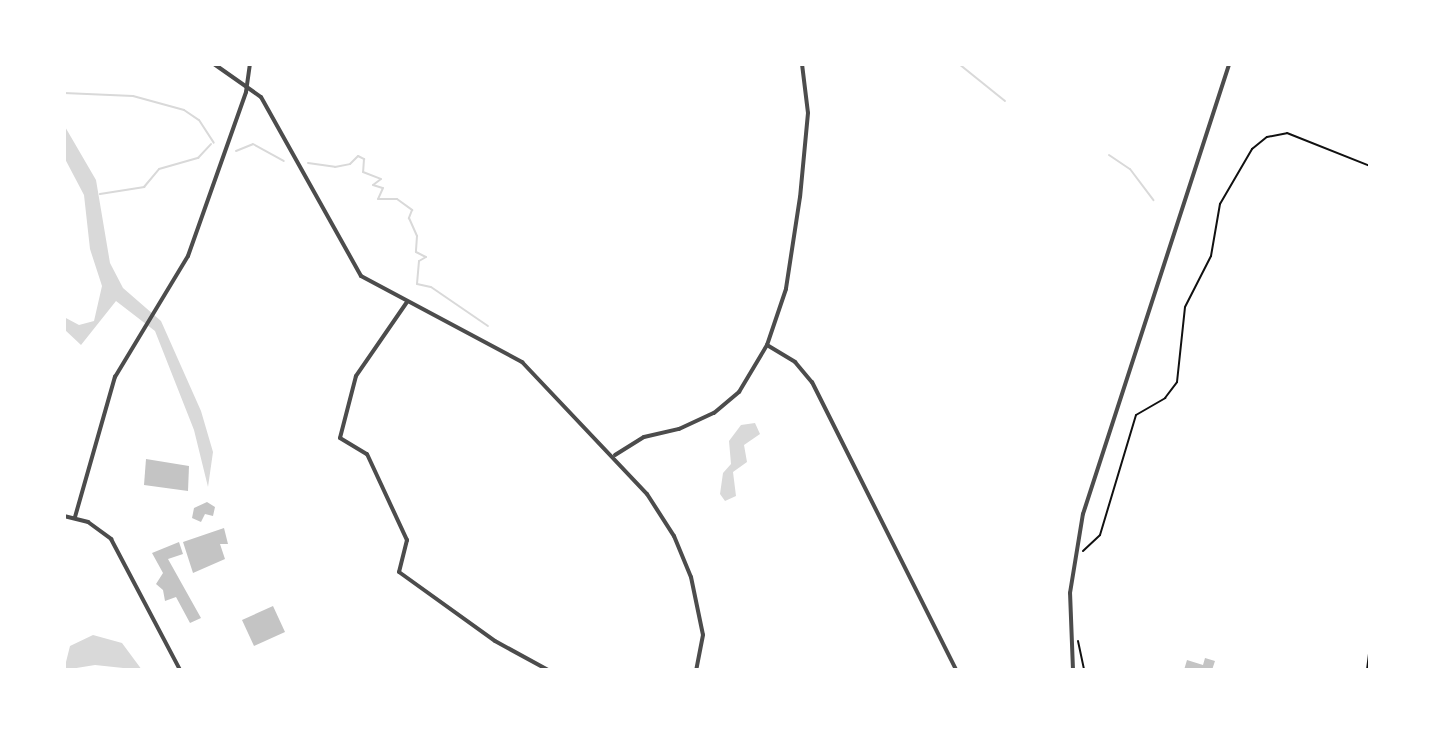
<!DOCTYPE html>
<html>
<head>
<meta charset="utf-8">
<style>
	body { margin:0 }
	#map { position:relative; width:1434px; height:734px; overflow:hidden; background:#fff; font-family:"Public Sans",sans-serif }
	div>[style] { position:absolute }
	.water>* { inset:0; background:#d9d9d9 }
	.stream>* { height:2px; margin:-1px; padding:0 1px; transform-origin:1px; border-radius:1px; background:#d9d9d9 }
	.building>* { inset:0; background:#c4c4c4 }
	.path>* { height:2px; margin:-1px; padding:0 1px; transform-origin:1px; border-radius:1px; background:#111 }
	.minor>* { height:4px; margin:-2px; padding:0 2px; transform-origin:2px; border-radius:2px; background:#4c4c4c }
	span { translate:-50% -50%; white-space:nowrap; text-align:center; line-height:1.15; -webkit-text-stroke:8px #fff; paint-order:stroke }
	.frame { position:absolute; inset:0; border:66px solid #fff; pointer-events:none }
</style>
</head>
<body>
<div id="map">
	<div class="water">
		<div style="clip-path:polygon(64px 125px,96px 180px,110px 263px,123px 288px,161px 321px,201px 411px,213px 452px,208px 487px,194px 430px,155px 331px,116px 301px,81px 345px,64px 329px,64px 317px,79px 325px,94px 321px,102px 286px,90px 249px,84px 195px,64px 157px)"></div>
		<div style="clip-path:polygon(755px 423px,760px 434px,744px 445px,747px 462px,733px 472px,736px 496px,725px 501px,720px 494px,723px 473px,731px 464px,729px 441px,741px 425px)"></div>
		<div style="clip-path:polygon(93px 635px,122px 643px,142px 670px,95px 665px,64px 670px,70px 646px)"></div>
	</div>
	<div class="stream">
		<div style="left:959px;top:64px;width:59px;rotate:38.8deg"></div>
		<div style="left:64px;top:93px;width:69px;rotate:2.5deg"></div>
		<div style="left:133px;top:96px;width:53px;rotate:15.4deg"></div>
		<div style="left:184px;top:110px;width:18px;rotate:34deg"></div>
		<div style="left:199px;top:120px;width:27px;rotate:57deg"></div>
		<div style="left:236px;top:151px;width:18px;rotate:-22deg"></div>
		<div style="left:253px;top:144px;width:35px;rotate:29deg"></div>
		<div style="left:1109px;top:155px;width:25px;rotate:34deg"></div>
		<div style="left:1130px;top:169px;width:39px;rotate:53deg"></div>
		<div style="left:308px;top:163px;width:27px;rotate:8deg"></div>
		<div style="left:335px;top:167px;width:15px;rotate:-11deg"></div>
		<div style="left:350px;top:164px;width:11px;rotate:-45deg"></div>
		<div style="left:358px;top:156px;width:7px;rotate:27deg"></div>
		<div style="left:364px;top:159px;width:13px;rotate:94deg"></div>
		<div style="left:363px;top:172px;width:19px;rotate:21deg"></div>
		<div style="left:381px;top:179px;width:10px;rotate:143deg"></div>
		<div style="left:373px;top:185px;width:10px;rotate:17deg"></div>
		<div style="left:383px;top:188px;width:12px;rotate:114deg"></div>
		<div style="left:378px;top:199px;width:19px"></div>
		<div style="left:397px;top:199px;width:19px;rotate:36deg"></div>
		<div style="left:412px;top:210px;width:9px;rotate:111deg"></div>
		<div style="left:409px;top:218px;width:20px;rotate:66deg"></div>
		<div style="left:417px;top:236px;width:16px;rotate:94deg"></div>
		<div style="left:416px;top:252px;width:11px;rotate:27deg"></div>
		<div style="left:426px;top:257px;width:8px;rotate:150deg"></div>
		<div style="left:419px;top:261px;width:23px;rotate:95deg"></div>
		<div style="left:417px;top:284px;width:14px;rotate:12deg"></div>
		<div style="left:431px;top:287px;width:69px;rotate:34.4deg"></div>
		<div style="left:100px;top:194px;width:45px;rotate:-9deg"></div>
		<div style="left:144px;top:187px;width:23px;rotate:-50deg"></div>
		<div style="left:159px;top:169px;width:41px;rotate:-15.8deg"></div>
		<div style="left:198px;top:158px;width:19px;rotate:-47deg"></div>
	</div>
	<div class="building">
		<div style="clip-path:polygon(146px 459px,189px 466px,188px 491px,144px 485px)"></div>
		<div style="clip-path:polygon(207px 502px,215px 507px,213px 516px,205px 514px,201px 522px,192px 518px,194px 508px)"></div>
		<div style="clip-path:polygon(224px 528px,228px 544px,220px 544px,225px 559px,193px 573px,183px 542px)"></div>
		<div style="clip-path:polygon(179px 542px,183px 554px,168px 559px,201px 618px,190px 623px,176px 597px,165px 601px,163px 590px,156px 584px,163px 573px,152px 553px)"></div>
		<div style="clip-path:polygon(273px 606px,285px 632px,254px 646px,242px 620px)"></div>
		<div style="clip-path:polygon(1205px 658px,1215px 661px,1212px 670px,1184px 670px,1187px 660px,1203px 665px)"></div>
	</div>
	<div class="path">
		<div style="left:1083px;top:551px;width:23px;rotate:-43deg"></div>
		<div style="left:1100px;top:535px;width:125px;rotate:-73.3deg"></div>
		<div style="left:1136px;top:415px;width:34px;rotate:-30deg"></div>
		<div style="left:1165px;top:398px;width:20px;rotate:-53deg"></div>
		<div style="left:1177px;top:382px;width:75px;rotate:-83.9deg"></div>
		<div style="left:1185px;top:307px;width:57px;rotate:-63deg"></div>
		<div style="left:1211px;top:256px;width:53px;rotate:-80.2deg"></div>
		<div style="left:1220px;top:204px;width:64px;rotate:-59.8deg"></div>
		<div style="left:1252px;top:149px;width:19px;rotate:-39deg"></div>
		<div style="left:1267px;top:137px;width:20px;rotate:-11deg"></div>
		<div style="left:1287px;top:133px;width:89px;rotate:21.7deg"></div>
		<div style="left:1078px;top:641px;width:30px;rotate:78deg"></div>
		<div style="left:1367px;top:670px;width:24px;rotate:-83deg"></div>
	</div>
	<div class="minor">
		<div style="left:214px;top:64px;width:57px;rotate:35.1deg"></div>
		<div style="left:261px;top:97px;width:205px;rotate:60.8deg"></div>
		<div style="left:361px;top:276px;width:183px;rotate:28.1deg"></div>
		<div style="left:522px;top:362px;width:182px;rotate:46.6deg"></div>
		<div style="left:647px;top:494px;width:50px;rotate:57.3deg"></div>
		<div style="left:674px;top:536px;width:44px;rotate:67.5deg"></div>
		<div style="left:691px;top:577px;width:59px;rotate:78.3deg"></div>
		<div style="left:703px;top:635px;width:36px;rotate:101deg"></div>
		<div style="left:802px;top:64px;width:49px;rotate:83deg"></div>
		<div style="left:808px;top:113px;width:84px;rotate:95.4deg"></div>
		<div style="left:800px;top:197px;width:93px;rotate:98.7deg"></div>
		<div style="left:786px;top:289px;width:59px;rotate:108.7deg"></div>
		<div style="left:767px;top:345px;width:33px;rotate:31deg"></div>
		<div style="left:795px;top:362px;width:26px;rotate:50deg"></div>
		<div style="left:812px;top:382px;width:322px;rotate:63.4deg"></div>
		<div style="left:407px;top:302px;width:90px;rotate:124.6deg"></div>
		<div style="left:356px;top:376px;width:64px;rotate:104.5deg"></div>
		<div style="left:340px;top:438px;width:31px;rotate:31deg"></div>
		<div style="left:367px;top:454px;width:95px;rotate:65.1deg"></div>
		<div style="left:407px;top:540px;width:33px;rotate:104deg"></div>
		<div style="left:399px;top:572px;width:118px;rotate:35.7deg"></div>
		<div style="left:495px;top:641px;width:60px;rotate:28.7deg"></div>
		<div style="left:615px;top:455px;width:34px;rotate:-32deg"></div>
		<div style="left:644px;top:437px;width:36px;rotate:-13deg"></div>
		<div style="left:679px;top:429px;width:38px;rotate:-25deg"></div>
		<div style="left:714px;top:413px;width:33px;rotate:-40deg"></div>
		<div style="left:739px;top:392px;width:55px;rotate:-59.2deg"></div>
		<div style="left:64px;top:516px;width:25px;rotate:14deg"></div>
		<div style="left:88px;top:522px;width:29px;rotate:36deg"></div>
		<div style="left:111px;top:539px;width:148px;rotate:62.2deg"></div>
		<div style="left:75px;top:517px;width:146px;rotate:-74.1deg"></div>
		<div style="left:115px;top:377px;width:141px;rotate:-58.9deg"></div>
		<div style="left:188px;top:256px;width:174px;rotate:-70.5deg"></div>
		<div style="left:246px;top:92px;width:28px;rotate:-82deg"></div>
		<div style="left:1073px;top:670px;width:77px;rotate:-92.2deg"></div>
		<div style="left:1070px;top:593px;width:80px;rotate:-80.7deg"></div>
		<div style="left:1083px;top:514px;width:473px;rotate:-72deg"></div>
	</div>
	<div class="frame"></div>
</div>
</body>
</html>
